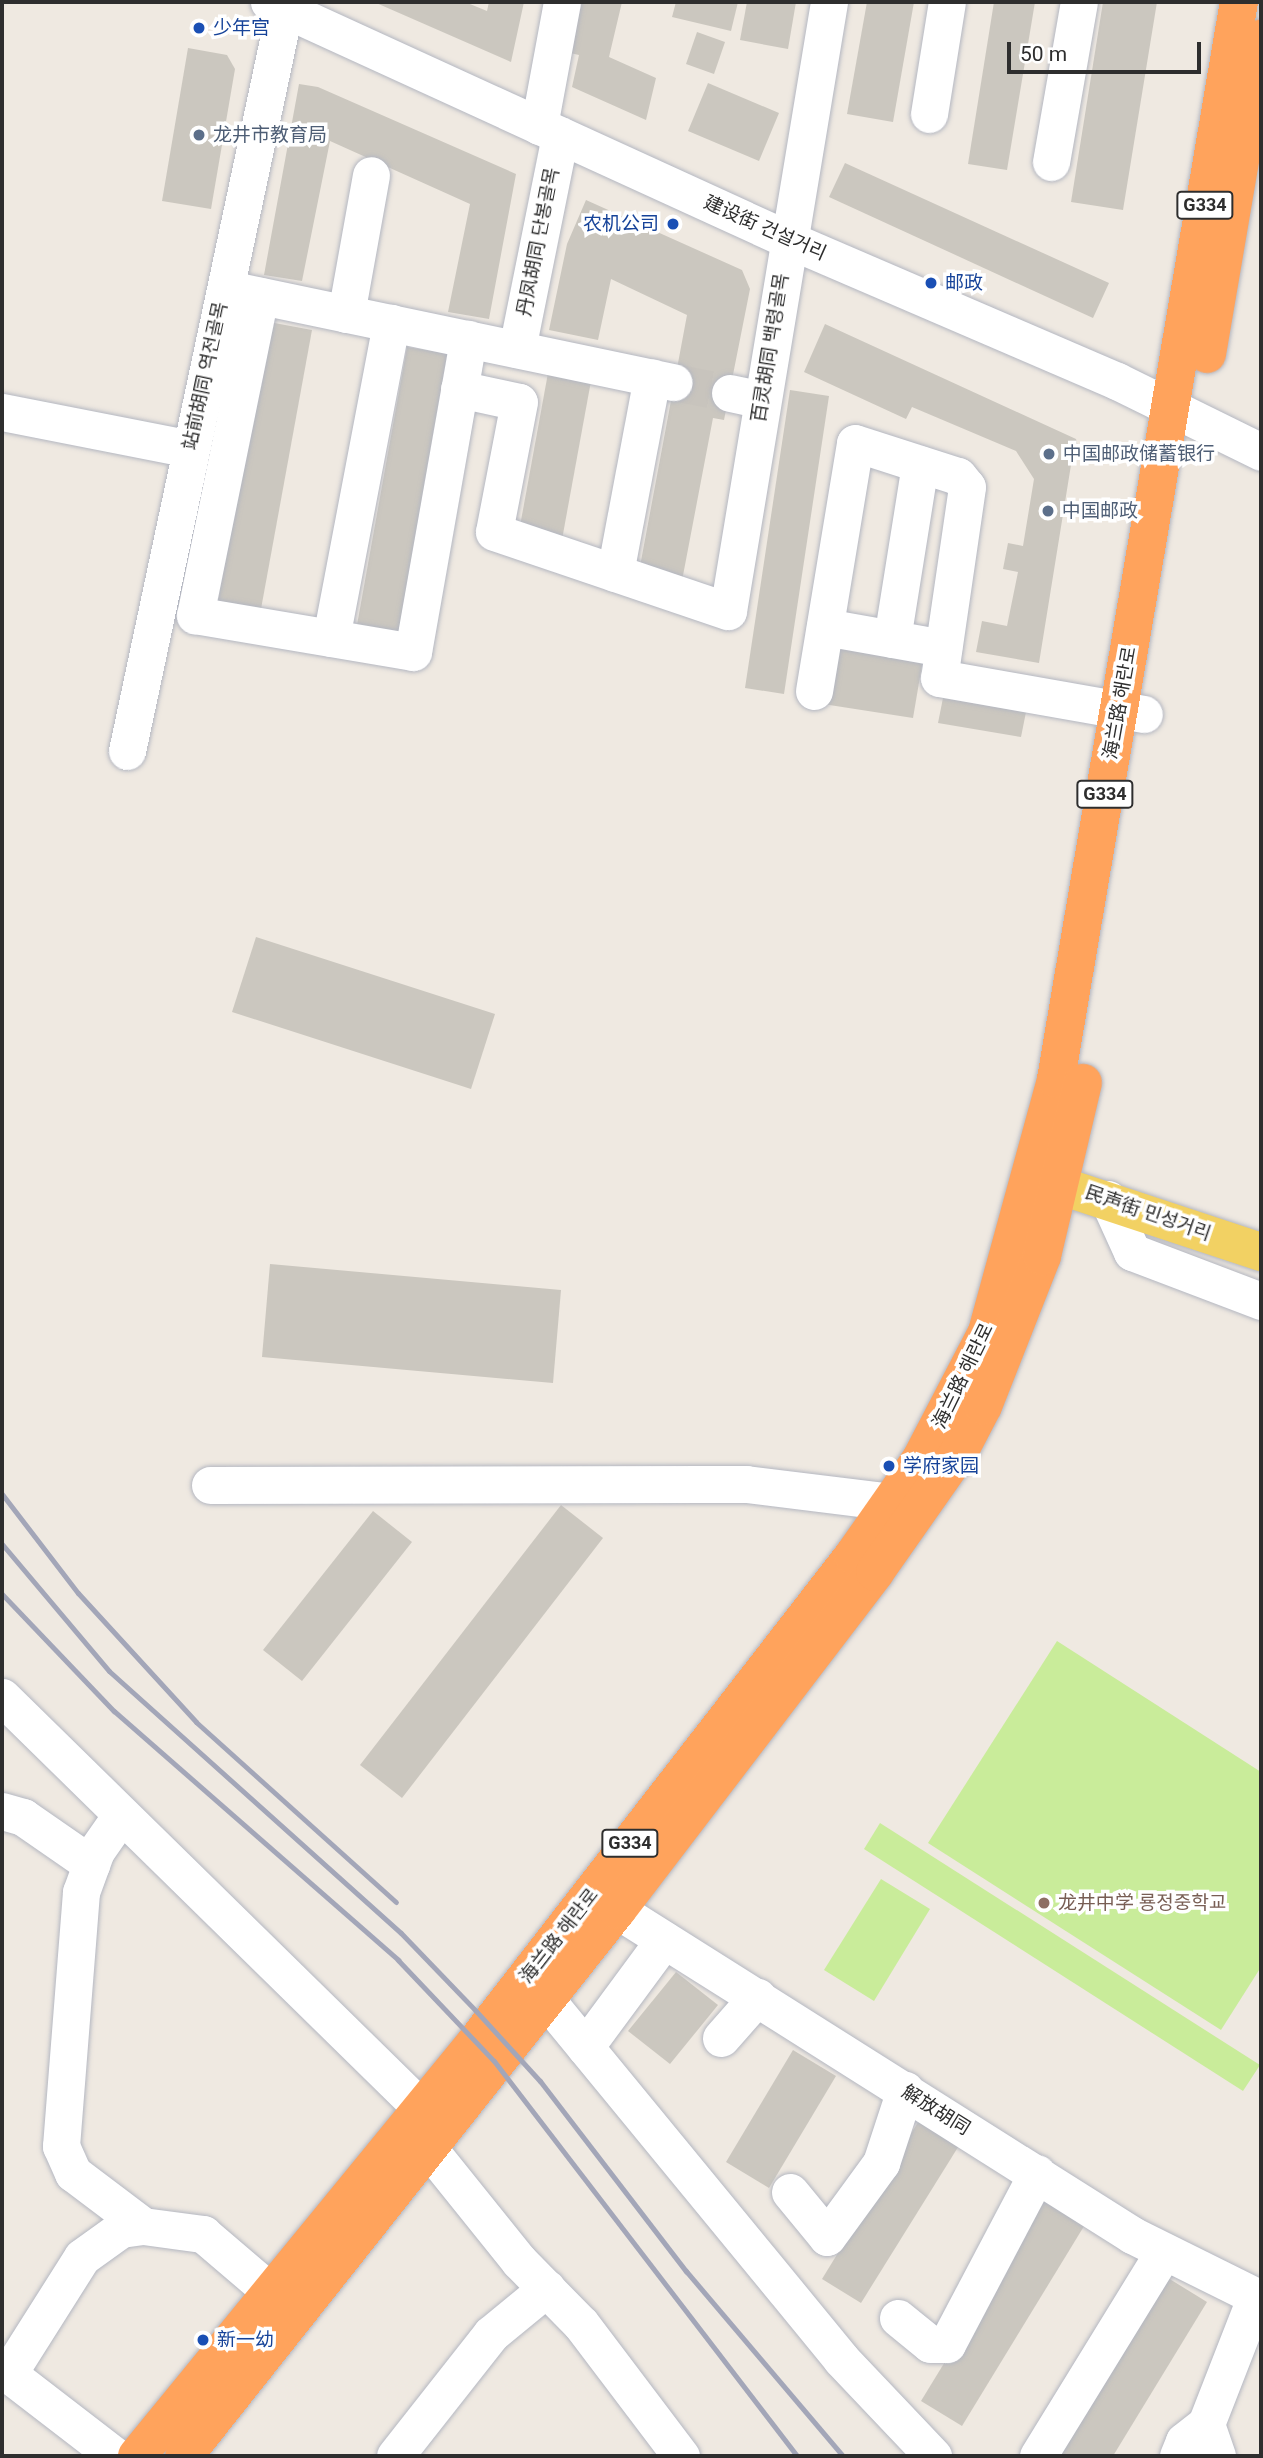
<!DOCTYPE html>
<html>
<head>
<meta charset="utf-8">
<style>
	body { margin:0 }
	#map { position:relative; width:1263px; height:2458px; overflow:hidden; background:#efe9e1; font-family:Roboto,"Noto Sans SC","Noto Sans KR",sans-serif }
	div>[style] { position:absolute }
	.pitch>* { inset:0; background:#c9ec9a }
	.building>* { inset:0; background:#cbc7bf }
	.minor-tunnel>* { height:37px; margin-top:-18.5px; transform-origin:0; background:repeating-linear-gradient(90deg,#c8c4bd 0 37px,transparent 0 55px) }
	.roads { filter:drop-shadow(0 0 2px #b4b7c1) drop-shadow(0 0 2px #b4b7c1) }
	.minor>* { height:37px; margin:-18.5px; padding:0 18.5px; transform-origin:18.5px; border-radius:18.5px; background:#fff }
	.major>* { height:38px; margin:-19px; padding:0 19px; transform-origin:19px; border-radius:19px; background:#f2d163 }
	.highway>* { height:38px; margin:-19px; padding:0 19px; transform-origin:19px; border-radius:19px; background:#ffa35c }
	.rail>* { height:5px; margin:-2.5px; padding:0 2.5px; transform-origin:2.5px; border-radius:2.5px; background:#a3a6b8 }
	.dots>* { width:19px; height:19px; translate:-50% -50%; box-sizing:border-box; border:4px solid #fff; border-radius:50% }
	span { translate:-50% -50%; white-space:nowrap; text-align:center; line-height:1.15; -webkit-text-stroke:7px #fff; paint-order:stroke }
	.shield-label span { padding:2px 5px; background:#fff; border:2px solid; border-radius:5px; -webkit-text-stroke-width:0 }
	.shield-label { font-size:18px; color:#2e2e2e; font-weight:700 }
	.transit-label { font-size:19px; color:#164399 }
	.left { translate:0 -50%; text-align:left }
	.right { translate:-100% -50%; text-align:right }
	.service-label { font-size:19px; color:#4e5e75 }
	.street-label { font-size:19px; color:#2e2e2e }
	.education-label { font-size:19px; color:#785e54 }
	.frame { position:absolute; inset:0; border:4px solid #2e2e2e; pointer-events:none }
	.scale { position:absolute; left:1007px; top:42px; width:194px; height:32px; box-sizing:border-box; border:4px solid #2e2e2e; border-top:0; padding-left:9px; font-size:21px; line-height:24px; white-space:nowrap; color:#2e2e2e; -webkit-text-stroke:5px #fff; paint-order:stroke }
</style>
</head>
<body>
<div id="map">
	<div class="pitch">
		<div style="clip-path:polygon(1057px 1641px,1261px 1772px,1261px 1967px,1221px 2030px,928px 1843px)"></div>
		<div style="clip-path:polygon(880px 1823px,1260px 2065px,1243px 2091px,864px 1849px)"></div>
		<div style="clip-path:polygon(881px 1879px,930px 1909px,874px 2001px,824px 1970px)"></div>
	</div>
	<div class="building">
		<div style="clip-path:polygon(374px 2px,465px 2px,487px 11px,489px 2px,524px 2px,511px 62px)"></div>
		<div style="clip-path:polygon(582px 2px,622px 2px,609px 57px,656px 78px,646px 120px,572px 87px,579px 55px,570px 53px)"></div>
		<div style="clip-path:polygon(676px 2px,738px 2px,731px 31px,672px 17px)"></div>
		<div style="clip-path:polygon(747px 2px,796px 2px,788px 49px,740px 40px)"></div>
		<div style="clip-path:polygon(867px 2px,914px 2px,893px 122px,847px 114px)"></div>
		<div style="clip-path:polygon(994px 2px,1035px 2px,1007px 170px,968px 164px)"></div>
		<div style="clip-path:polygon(1103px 2px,1157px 2px,1123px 210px,1071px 202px)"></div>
		<div style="clip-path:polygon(697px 32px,725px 42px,714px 74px,686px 64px)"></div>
		<div style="clip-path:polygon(188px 48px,227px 55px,235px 69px,211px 209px,162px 201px)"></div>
		<div style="clip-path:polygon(708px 83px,779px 113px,759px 161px,688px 131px)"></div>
		<div style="clip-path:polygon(299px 84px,318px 87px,516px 174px,489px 319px,448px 312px,470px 204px,330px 141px,302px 281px,264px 275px)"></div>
		<div style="clip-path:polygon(845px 163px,1109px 283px,1093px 318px,829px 197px)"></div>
		<div style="clip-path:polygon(586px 200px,742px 270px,750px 289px,724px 420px,713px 418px,681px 586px,638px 577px,687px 315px,611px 279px,598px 340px,549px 330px,567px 244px)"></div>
		<div style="clip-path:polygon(269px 322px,312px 330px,261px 609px,218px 601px)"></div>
		<div style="clip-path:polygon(825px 324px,1076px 439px,1079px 450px,1071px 465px,1039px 663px,976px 652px,982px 621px,1007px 626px,1018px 572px,1003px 569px,1008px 543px,1023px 546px,1034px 479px,1016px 451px,912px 407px,906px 419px,804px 372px)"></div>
		<div style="clip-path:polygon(407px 347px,450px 354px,399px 633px,357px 625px)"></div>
		<div style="clip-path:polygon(548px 373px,591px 381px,561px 545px,518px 537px)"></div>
		<div style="clip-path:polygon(790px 390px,829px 396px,784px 694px,745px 688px)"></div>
		<div style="clip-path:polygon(832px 644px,923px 659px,913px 718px,823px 704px)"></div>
		<div style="clip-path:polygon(943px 698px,1026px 712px,1021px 737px,938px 723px)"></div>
		<div style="clip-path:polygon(256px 937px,495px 1014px,471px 1089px,232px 1012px)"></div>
		<div style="clip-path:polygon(270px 1264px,561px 1290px,553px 1383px,262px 1357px)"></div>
		<div style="clip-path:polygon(561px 1505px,603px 1538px,402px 1798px,360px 1765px)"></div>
		<div style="clip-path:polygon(373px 1511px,412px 1542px,302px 1681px,263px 1650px)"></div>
		<div style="clip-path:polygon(676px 1972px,718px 2005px,670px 2064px,628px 2031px)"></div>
		<div style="clip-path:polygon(793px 2050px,836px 2076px,769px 2188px,726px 2162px)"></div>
		<div style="clip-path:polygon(920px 2119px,960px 2144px,861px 2303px,822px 2279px)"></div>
		<div style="clip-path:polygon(1048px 2193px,1089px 2218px,962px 2426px,921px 2401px)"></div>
		<div style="clip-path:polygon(1168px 2278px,1207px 2302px,1113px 2456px,1060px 2456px)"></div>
	</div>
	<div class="minor-tunnel">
		<div style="left:674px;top:382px;width:57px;rotate:11.1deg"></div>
	</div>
	<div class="roads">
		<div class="minor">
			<div style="left:269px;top:2px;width:570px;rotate:24.59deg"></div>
			<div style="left:787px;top:239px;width:359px;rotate:23.3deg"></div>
			<div style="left:1117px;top:381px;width:161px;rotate:26.2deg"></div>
			<div style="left:929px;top:114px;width:113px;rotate:-80.9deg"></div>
			<div style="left:539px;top:126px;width:126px;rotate:-79.5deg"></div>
			<div style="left:1051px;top:162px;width:162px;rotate:-80.1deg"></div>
			<div style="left:237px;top:291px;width:446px;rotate:11.8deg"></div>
			<div style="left:260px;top:296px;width:326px;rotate:101.5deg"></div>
			<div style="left:195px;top:615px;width:221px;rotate:9.6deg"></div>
			<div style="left:413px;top:652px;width:318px;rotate:-80deg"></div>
			<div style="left:346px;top:314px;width:141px;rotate:-79.8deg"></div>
			<div style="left:517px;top:349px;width:218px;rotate:-78.6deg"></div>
			<div style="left:459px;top:389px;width:61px;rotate:12.2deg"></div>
			<div style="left:519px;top:402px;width:132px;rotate:100.9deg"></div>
			<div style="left:494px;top:532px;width:247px;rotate:18.7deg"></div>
			<div style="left:728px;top:611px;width:617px;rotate:-80.58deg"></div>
			<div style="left:730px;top:393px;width:33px;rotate:12deg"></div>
			<div style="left:2px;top:412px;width:192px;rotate:11.1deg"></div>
			<div style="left:615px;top:573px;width:199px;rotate:-79.3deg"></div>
			<div style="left:825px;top:627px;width:120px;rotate:10.1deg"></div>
			<div style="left:331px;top:638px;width:321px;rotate:-79.2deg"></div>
			<div style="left:892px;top:639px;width:177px;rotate:-80.9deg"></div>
			<div style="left:814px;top:691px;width:251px;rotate:-80.6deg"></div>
			<div style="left:855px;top:443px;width:108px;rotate:17.8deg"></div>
			<div style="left:958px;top:476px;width:14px;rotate:51deg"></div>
			<div style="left:967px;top:487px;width:193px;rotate:98.3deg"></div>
			<div style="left:939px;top:678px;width:208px;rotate:10deg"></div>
			<div style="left:127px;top:751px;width:766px;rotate:-78.01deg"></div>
			<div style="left:1108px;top:1199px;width:58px;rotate:65.6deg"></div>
			<div style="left:1132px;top:1252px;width:138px;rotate:20.8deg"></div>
			<div style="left:210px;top:1485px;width:536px;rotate:-0.11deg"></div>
			<div style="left:746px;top:1484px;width:148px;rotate:7deg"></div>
			<div style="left:2px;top:1697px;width:587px;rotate:44.45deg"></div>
			<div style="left:2px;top:1811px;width:22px;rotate:16deg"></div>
			<div style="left:23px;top:1817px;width:83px;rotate:34.7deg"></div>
			<div style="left:119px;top:1818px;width:40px;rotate:124.9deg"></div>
			<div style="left:96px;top:1851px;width:44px;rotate:110.1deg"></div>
			<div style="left:81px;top:1892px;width:255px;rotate:94.5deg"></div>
			<div style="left:61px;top:2146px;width:30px;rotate:66deg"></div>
			<div style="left:73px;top:2173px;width:88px;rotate:37.1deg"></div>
			<div style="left:617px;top:1910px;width:609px;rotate:32.25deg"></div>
			<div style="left:1132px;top:2235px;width:144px;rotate:26.4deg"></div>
			<div style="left:544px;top:1997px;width:468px;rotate:50.6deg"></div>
			<div style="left:841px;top:2359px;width:134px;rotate:46.5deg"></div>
			<div style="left:721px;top:2038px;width:55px;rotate:-48.7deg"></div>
			<div style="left:585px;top:2047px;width:133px;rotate:-53.6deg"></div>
			<div style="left:429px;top:2149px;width:144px;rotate:51.2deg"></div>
			<div style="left:519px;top:2261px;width:88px;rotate:45.5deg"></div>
			<div style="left:581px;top:2324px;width:166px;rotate:52.9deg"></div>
			<div style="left:790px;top:2192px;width:58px;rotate:50.6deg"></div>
			<div style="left:827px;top:2237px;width:92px;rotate:-53.9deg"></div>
			<div style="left:881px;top:2163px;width:77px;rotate:-71.8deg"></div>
			<div style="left:898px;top:2318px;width:41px;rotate:39.1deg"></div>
			<div style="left:930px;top:2344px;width:17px"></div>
			<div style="left:947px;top:2344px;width:193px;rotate:-62.2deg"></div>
			<div style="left:2px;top:2369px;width:143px;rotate:37.6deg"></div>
			<div style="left:8px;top:2374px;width:138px;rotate:-57.7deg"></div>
			<div style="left:82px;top:2257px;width:48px;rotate:-35.7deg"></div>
			<div style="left:121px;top:2229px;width:22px;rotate:-8deg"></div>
			<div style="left:143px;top:2226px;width:61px;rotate:7.6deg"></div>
			<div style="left:203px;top:2234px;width:89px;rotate:40.5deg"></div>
			<div style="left:1206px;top:2424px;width:34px;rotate:71deg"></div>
			<div style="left:395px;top:2456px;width:155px;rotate:-51.8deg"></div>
			<div style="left:491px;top:2334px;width:72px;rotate:-39.4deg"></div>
			<div style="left:1038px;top:2456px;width:238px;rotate:-58.4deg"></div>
			<div style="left:1178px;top:2456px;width:16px;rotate:-68deg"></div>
			<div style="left:1184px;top:2441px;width:28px;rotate:-38deg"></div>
			<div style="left:1206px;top:2424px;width:137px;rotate:-68.7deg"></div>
		</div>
		<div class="major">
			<div style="left:1034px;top:1177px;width:239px;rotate:18.3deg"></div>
		</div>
		<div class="highway">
			<div style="left:1207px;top:354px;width:320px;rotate:-80.3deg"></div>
			<div style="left:137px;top:2456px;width:535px;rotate:-50.69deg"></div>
			<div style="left:476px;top:2042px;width:615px;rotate:-52.2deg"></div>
			<div style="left:853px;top:1556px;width:118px;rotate:-55deg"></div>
			<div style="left:921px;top:1459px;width:143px;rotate:-62.5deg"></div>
			<div style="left:987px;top:1332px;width:262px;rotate:-74.7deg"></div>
			<div style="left:1056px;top:1079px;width:1092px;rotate:-80.36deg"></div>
			<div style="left:184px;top:2456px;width:697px;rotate:-51.58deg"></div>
			<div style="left:617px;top:1910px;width:425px;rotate:-52.6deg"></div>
			<div style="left:875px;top:1572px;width:144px;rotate:-54.9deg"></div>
			<div style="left:958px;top:1454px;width:54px;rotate:-62.5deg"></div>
			<div style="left:983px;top:1406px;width:161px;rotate:-68.5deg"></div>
			<div style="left:1042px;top:1256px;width:178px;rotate:-76.7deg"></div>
		</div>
	</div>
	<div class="rail">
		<div style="left:2px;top:1494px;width:125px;rotate:52.5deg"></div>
		<div style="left:78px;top:1593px;width:175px;rotate:47.5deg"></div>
		<div style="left:196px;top:1722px;width:269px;rotate:42deg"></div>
		<div style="left:2px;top:1544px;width:166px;rotate:49.9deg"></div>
		<div style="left:109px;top:1671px;width:392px;rotate:41.9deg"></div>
		<div style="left:401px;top:1933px;width:108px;rotate:46.1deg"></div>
		<div style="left:476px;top:2011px;width:95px;rotate:47.6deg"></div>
		<div style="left:540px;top:2081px;width:240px;rotate:52.5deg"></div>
		<div style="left:686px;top:2271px;width:243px;rotate:49.7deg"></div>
		<div style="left:2px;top:1594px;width:162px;rotate:46.3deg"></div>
		<div style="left:114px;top:1711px;width:378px;rotate:41.2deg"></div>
		<div style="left:398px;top:1960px;width:139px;rotate:46.5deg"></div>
		<div style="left:494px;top:2061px;width:498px;rotate:52.5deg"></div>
	</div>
	<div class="dots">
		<div style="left:199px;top:28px;background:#1a4fb4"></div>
		<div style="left:199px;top:135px;background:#5c6f8a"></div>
		<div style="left:673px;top:224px;background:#1a4fb4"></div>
		<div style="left:931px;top:283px;background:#1a4fb4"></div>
		<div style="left:1049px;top:454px;background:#5c6f8a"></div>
		<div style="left:1048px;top:511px;background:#5c6f8a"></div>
		<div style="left:889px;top:1466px;background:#1a4fb4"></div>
		<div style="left:1044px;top:1903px;background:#8d6e63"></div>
		<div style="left:203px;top:2340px;background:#1a4fb4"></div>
	</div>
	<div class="shield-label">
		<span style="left:1205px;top:205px">G334</span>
		<span style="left:1105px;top:794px">G334</span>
		<span style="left:630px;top:1843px">G334</span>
	</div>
	<div class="transit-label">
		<span class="left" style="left:213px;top:28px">少年宫</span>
		<span class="right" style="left:659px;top:224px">农机公司</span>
		<span class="left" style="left:945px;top:283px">邮政</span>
		<span class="left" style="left:903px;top:1466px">学府家园</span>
		<span class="left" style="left:217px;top:2340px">新一幼</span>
	</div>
	<div class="service-label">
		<span class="left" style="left:213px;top:135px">龙井市教育局</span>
		<span class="left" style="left:1063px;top:454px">中国邮政储蓄银行</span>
		<span class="left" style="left:1062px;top:511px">中国邮政</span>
	</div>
	<div class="street-label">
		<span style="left:765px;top:228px;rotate:24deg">建设街 건설거리</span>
		<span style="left:538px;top:242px;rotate:-79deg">丹凤胡同 단봉골목</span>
		<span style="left:770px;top:348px;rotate:-81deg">百灵胡同 백령골목</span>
		<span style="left:205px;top:376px;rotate:-78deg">站前胡同 역전골목</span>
		<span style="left:1120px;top:703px;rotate:-80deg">海兰路 해란로</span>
		<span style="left:1148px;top:1213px;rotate:19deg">民声街 민성거리</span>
		<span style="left:963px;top:1376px;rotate:-64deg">海兰路 해란로</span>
		<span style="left:559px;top:1936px;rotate:-52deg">海兰路 해란로</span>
		<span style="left:936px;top:2110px;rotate:32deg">解放胡同</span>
	</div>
	<div class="education-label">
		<span class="left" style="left:1058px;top:1903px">龙井中学 룡정중학교</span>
	</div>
	<div class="frame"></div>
	<div class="scale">50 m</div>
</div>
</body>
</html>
